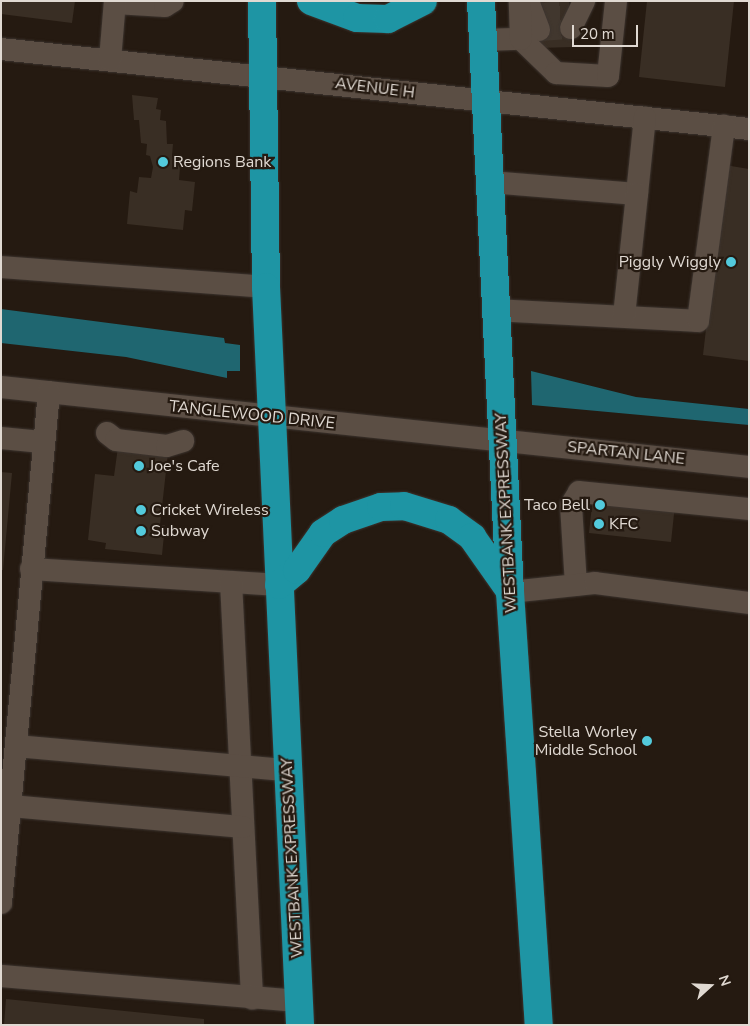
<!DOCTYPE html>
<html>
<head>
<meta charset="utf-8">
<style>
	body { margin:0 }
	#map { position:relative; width:750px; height:1026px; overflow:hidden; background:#251a11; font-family:"Nunito Sans",sans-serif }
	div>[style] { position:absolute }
	.water>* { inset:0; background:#1f6670 }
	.building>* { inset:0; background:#392e24 }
	.minor-tunnel>* { height:22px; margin-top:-11px; transform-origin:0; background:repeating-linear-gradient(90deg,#41372e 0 22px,transparent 0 33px) }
	.roads { filter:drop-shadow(0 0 1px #3c342f) drop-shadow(0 0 1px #3c342f) }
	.minor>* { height:22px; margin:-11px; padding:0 11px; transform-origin:11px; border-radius:11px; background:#5b4e44 }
	.highway>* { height:28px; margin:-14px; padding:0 14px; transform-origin:14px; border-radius:14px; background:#1e95a4 }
	.dots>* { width:14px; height:14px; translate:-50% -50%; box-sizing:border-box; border:2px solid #251a11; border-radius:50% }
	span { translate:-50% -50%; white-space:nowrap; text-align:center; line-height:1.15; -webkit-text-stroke:4.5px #251a11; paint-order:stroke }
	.street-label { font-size:16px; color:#e0d9d2 }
	.poi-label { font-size:16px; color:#e0d9d2 }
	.left { translate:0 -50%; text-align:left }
	.right { translate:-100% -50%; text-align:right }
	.frame { position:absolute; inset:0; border:2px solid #e0d9d2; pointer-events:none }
	.north { position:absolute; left:685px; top:961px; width:50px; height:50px; -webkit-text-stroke:4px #251a11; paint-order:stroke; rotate:70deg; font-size:14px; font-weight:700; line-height:20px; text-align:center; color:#e0d9d2 }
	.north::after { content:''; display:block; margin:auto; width:18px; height:22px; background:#e0d9d2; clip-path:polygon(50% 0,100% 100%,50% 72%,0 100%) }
	.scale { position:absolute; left:572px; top:25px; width:66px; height:22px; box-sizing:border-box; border:2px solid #e0d9d2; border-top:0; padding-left:6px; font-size:15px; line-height:18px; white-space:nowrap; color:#e0d9d2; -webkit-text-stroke:4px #251a11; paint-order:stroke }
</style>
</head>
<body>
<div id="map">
	<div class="water">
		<div style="clip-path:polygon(1px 309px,224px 338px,225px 343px,240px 345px,240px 371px,227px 371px,227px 378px,126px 357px,1px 343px)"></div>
		<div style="clip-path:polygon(531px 371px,636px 397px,749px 409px,749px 425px,532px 405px)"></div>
	</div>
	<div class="building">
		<div style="clip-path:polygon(1px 1px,75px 1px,72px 23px,1px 14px)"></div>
		<div style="clip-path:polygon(537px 1px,569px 1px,572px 47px,539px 48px)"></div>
		<div style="clip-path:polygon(647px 1px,734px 1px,725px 87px,639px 77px)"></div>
		<div style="clip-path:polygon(132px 95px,158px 98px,156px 109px,161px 110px,160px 120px,166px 121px,167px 144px,173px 144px,172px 156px,180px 167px,179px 180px,195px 182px,192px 211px,185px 210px,183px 230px,127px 224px,130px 191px,137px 193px,139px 177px,151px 178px,153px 167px,150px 156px,146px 155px,147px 144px,141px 143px,139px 120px,134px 120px)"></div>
		<div style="clip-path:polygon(725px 165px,749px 169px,749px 361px,703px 355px)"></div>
		<div style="clip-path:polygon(118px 447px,168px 453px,160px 525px,165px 525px,162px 555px,105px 549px,106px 543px,88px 540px,95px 474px,114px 476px)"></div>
		<div style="clip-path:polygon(1px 472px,12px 473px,3px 570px,1px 570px)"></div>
		<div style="clip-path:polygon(593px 496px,675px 505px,671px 542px,589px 533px)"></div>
		<div style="clip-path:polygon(6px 999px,204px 1019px,204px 1025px,4px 1025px)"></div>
	</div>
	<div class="minor-tunnel">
		<div style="left:538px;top:14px;width:32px;rotate:-4deg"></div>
		<div style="left:539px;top:30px;width:32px;rotate:-4deg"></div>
	</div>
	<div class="roads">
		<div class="minor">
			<div style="left:528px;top:1px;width:31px;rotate:69deg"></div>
			<div style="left:115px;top:3px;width:50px;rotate:3.4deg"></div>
			<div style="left:165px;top:6px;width:9px;rotate:-32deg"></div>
			<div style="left:571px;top:28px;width:30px;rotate:-64deg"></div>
			<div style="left:521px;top:39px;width:49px;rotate:44.2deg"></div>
			<div style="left:556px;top:73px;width:52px;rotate:3.3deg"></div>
			<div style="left:608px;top:76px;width:75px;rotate:-83.9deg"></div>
			<div style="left:483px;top:40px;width:38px;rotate:-2deg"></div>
			<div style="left:521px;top:39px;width:38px;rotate:-92deg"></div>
			<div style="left:1px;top:49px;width:752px;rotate:6.1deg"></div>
			<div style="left:110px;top:60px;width:59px;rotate:-85.2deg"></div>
			<div style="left:490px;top:182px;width:147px;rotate:4.7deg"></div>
			<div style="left:637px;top:194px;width:77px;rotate:-84.1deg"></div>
			<div style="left:1px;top:267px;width:266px;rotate:4.3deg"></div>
			<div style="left:496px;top:310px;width:202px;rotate:3.1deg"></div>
			<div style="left:698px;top:321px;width:197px;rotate:-82.4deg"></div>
			<div style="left:624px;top:316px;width:123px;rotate:-83.9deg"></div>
			<div style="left:1px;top:387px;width:752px;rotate:6.1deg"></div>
			<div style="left:107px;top:433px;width:11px;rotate:38deg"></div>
			<div style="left:116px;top:440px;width:51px;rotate:6.7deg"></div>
			<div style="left:167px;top:446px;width:17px;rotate:-17deg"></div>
			<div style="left:1px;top:438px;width:41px;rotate:5.6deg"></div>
			<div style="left:31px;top:569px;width:249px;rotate:3.7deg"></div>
			<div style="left:231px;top:582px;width:417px;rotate:87.1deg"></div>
			<div style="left:576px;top:585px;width:80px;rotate:-93.6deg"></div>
			<div style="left:571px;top:505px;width:15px;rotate:-58deg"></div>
			<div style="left:579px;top:492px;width:171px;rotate:5.7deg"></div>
			<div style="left:510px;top:592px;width:85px;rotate:-6deg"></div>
			<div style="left:595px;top:583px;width:155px;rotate:7.4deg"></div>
			<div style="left:16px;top:746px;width:272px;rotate:5.1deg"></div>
			<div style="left:11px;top:806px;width:233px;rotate:5.2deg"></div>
			<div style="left:1px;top:903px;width:513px;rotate:-84.63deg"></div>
			<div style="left:1px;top:976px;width:299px;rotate:4.8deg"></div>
		</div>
		<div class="highway">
			<div style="left:262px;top:1px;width:286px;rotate:89.2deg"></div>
			<div style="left:266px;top:287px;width:739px;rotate:87.36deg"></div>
			<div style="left:311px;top:1px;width:49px;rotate:20.3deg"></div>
			<div style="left:357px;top:18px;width:31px;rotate:2deg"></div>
			<div style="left:388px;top:19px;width:39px;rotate:-27deg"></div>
			<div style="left:481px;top:1px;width:592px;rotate:87.19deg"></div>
			<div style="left:510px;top:592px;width:434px;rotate:86.2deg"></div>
			<div style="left:279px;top:585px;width:23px;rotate:-40deg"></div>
			<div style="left:297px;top:570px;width:45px;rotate:-54.9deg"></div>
			<div style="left:323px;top:533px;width:24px;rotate:-33deg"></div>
			<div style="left:343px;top:520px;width:40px;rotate:-18.9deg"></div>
			<div style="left:381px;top:507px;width:23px;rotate:-2deg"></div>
			<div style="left:404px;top:506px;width:47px;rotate:17.3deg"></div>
			<div style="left:449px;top:520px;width:29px;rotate:36deg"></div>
			<div style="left:472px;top:537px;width:62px;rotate:54.8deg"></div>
		</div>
	</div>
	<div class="dots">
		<div style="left:163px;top:162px;background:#53cadc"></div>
		<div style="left:731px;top:262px;background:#53cadc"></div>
		<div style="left:139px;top:466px;background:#53cadc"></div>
		<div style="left:600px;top:505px;background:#53cadc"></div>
		<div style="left:141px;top:510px;background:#53cadc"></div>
		<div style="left:599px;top:524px;background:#53cadc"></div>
		<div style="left:141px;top:531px;background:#53cadc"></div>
		<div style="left:647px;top:741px;background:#53cadc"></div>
	</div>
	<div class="street-label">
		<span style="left:375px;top:88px;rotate:7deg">AVENUE H</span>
		<span style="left:252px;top:415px;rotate:6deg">TANGLEWOOD DRIVE</span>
		<span style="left:626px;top:453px;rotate:6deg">SPARTAN LANE</span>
		<span style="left:506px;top:513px;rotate:-93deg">WESTBANK EXPRESSWAY</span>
		<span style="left:292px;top:858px;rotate:-93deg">WESTBANK EXPRESSWAY</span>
	</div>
	<div class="poi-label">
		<span class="left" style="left:173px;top:162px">Regions Bank</span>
		<span class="right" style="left:721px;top:262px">Piggly Wiggly</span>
		<span class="left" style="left:149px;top:466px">Joe's Cafe</span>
		<span class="right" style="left:590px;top:505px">Taco Bell</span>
		<span class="left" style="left:151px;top:510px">Cricket Wireless</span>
		<span class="left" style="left:609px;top:524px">KFC</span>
		<span class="left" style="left:151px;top:531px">Subway</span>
		<span class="right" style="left:637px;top:741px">Stella Worley<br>Middle School</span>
	</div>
	<div class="frame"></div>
	<div class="north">N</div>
	<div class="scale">20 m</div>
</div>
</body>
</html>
